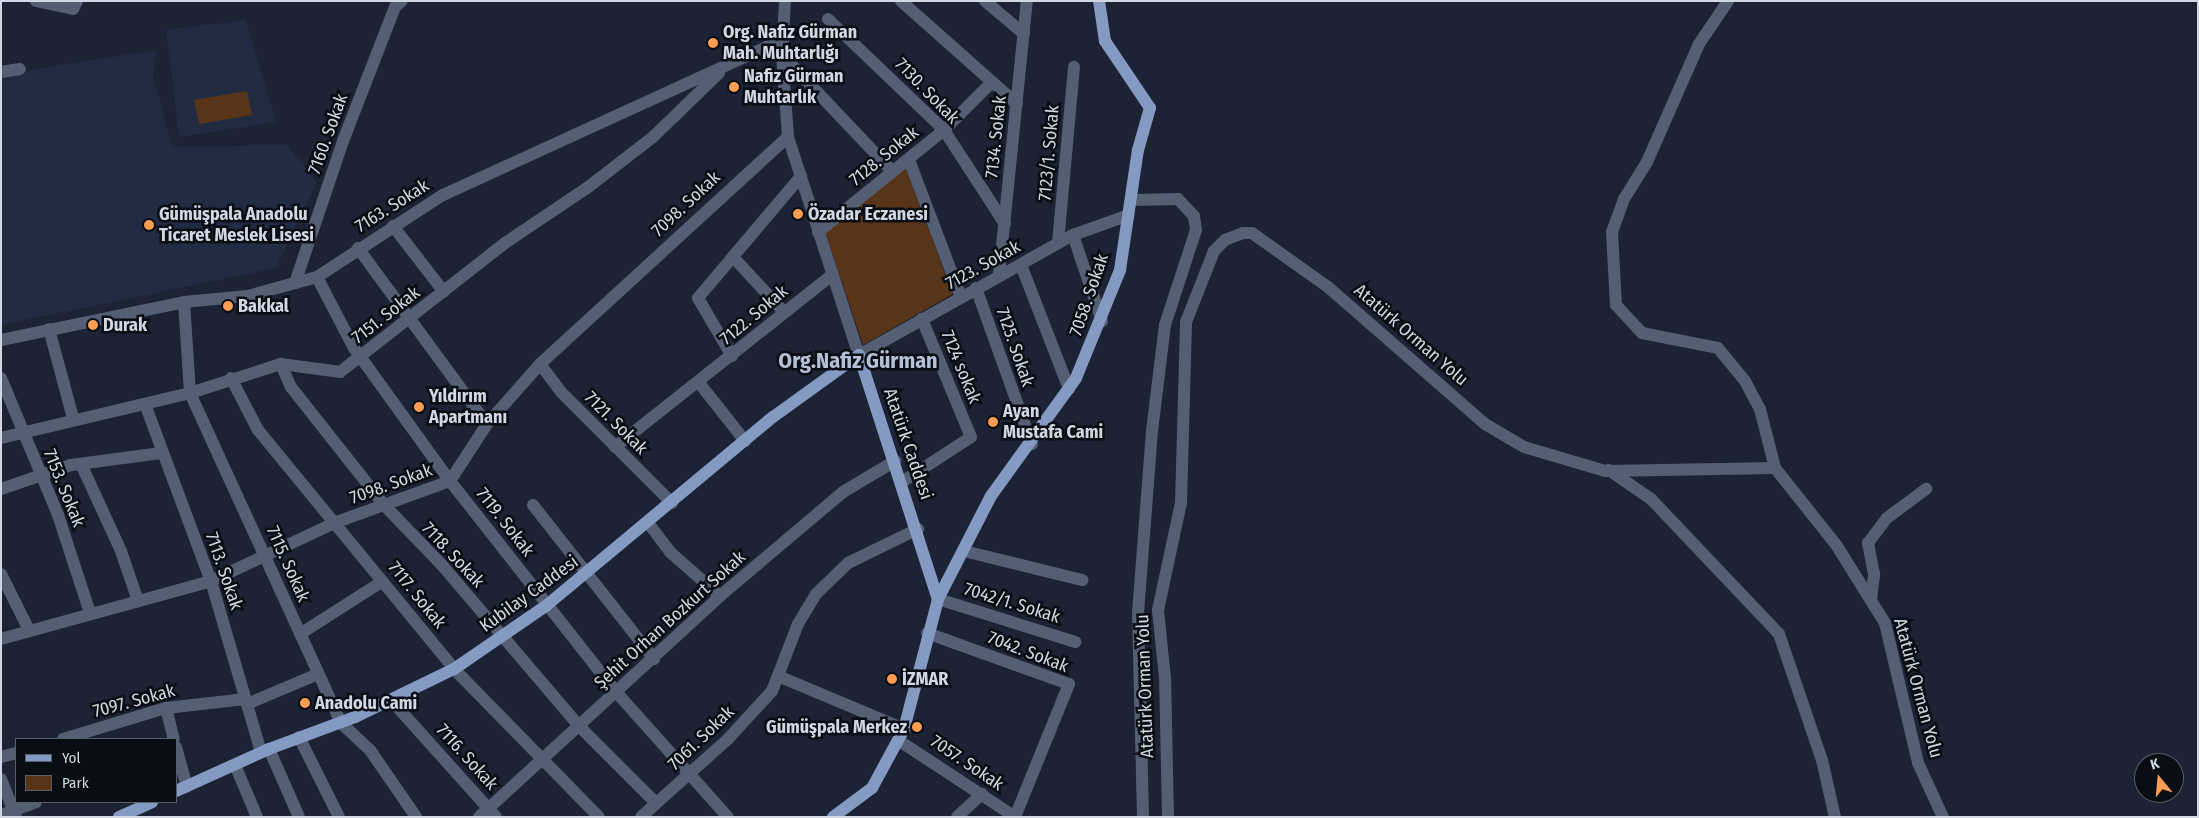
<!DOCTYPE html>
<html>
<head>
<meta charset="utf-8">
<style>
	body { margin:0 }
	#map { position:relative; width:2199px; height:818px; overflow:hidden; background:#1b2334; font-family:"Fira Sans Condensed",sans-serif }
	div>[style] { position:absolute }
	.built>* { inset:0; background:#212c42 }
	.green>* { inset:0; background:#583419 }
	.minor>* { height:12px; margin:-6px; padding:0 6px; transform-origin:6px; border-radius:6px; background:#555f73 }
	.major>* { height:12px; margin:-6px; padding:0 6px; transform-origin:6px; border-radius:6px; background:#859ac3 }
	.dots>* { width:14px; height:14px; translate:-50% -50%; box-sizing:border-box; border:2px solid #090d14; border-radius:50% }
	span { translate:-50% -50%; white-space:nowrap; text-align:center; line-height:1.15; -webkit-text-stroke:5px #090d14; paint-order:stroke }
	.poi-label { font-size:18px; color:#d2d8e3; font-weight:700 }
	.left { translate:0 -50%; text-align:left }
	.right { translate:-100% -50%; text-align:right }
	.street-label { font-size:18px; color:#d2d8e3 }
	.district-label { font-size:22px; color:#b5c1d7; font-weight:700 }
	.frame { position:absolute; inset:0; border:2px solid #d2d8e3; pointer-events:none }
	.legend { position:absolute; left:15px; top:738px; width:162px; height:65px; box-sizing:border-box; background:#090d14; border:1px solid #595e67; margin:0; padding:6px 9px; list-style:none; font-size:15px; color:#d2d8e3 }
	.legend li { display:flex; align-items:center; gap:10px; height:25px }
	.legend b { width:25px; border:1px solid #595e67 }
	.north { position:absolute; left:2134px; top:753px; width:50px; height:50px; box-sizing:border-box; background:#090d14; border:1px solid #595e67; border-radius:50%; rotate:343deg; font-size:14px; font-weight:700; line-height:20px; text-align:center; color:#d2d8e3 }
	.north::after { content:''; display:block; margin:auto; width:18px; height:22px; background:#fc9d53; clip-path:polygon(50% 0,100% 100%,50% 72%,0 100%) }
</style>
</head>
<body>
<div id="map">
	<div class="built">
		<div style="clip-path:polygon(246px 20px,276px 122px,179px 137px,166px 30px)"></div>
		<div style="clip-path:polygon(156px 50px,153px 74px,172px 147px,287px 145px,317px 182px,276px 268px,1px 325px,1px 75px)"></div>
	</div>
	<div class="green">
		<div style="clip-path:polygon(247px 91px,252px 115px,199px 124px,194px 100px)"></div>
		<div style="clip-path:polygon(905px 167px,953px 294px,863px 345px,825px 231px)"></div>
	</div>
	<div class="minor">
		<div style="left:36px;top:1px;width:38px;rotate:12deg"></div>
		<div style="left:73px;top:9px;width:9px;rotate:-63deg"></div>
		<div style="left:785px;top:1px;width:54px;rotate:93.2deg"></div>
		<div style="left:782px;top:55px;width:82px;rotate:85.8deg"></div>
		<div style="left:788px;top:137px;width:229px;rotate:72deg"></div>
		<div style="left:859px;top:355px;width:245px;rotate:-29.3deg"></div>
		<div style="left:1073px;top:235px;width:59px;rotate:-19.7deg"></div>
		<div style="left:901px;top:1px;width:155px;rotate:41.6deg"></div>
		<div style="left:985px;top:1px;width:51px;rotate:40.2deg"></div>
		<div style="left:1728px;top:1px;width:52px;rotate:124deg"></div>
		<div style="left:1699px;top:44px;width:129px;rotate:113.8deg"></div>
		<div style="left:1647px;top:162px;width:44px;rotate:121.9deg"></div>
		<div style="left:1624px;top:199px;width:35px;rotate:110deg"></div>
		<div style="left:1612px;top:232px;width:73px;rotate:86.9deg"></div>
		<div style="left:1616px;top:305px;width:38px;rotate:47deg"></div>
		<div style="left:1642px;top:333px;width:77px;rotate:11.2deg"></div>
		<div style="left:1718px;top:348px;width:43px;rotate:50.7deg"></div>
		<div style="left:1745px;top:381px;width:32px;rotate:62deg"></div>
		<div style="left:1760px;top:409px;width:61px;rotate:75.7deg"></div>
		<div style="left:828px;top:19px;width:161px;rotate:43.7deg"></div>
		<div style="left:944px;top:130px;width:112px;rotate:57deg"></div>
		<div style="left:782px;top:55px;width:161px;rotate:46.5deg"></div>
		<div style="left:1px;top:72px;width:19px;rotate:-9deg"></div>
		<div style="left:909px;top:160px;width:147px;rotate:69.2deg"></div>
		<div style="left:1131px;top:200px;width:47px;rotate:-1.2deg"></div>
		<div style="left:1178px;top:199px;width:23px;rotate:47deg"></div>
		<div style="left:1194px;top:216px;width:14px;rotate:82deg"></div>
		<div style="left:1196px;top:230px;width:100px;rotate:108.1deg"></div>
		<div style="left:1165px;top:325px;width:107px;rotate:97deg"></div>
		<div style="left:1152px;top:431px;width:182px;rotate:94.4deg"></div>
		<div style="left:1138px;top:612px;width:205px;rotate:88.6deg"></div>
		<div style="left:393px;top:226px;width:83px;rotate:52.3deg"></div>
		<div style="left:818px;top:232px;width:162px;rotate:-39deg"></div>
		<div style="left:944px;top:130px;width:66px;rotate:-45deg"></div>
		<div style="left:1073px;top:235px;width:91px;rotate:71.4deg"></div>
		<div style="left:1058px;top:243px;width:177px;rotate:-84.8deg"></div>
		<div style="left:358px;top:248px;width:218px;rotate:53.8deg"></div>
		<div style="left:733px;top:257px;width:74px;rotate:47.2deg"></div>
		<div style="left:1021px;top:265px;width:133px;rotate:68.8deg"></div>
		<div style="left:999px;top:275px;width:275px;rotate:-84.2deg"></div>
		<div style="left:317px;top:277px;width:80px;rotate:62.5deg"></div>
		<div style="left:354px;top:348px;width:164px;rotate:54.2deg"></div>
		<div style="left:450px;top:481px;width:270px;rotate:51.8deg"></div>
		<div style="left:617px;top:693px;width:166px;rotate:48.2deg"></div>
		<div style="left:295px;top:283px;width:150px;rotate:-71.3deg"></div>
		<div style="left:343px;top:141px;width:144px;rotate:-68.8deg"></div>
		<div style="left:395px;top:7px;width:9px;rotate:-41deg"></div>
		<div style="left:976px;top:288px;width:166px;rotate:70.3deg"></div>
		<div style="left:184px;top:302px;width:91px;rotate:86.2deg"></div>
		<div style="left:190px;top:393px;width:363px;rotate:65.4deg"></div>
		<div style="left:341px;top:723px;width:40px;rotate:43deg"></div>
		<div style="left:370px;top:750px;width:81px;rotate:55.5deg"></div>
		<div style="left:49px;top:329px;width:92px;rotate:74.9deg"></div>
		<div style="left:1px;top:340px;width:187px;rotate:-11.7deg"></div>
		<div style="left:184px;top:302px;width:64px;rotate:-5.4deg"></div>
		<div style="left:248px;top:296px;width:72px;rotate:-15.4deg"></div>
		<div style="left:317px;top:277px;width:150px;rotate:-33.1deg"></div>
		<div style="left:443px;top:195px;width:375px;rotate:-24.6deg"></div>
		<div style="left:732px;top:356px;width:67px;rotate:-120.4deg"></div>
		<div style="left:698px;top:298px;width:160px;rotate:-49.8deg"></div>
		<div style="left:281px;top:364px;width:25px;rotate:67deg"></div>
		<div style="left:291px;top:387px;width:152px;rotate:51.7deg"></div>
		<div style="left:385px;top:506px;width:82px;rotate:46deg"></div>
		<div style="left:442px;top:565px;width:210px;rotate:49.6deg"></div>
		<div style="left:578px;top:725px;width:110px;rotate:45deg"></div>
		<div style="left:540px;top:364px;width:35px;rotate:53deg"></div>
		<div style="left:561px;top:392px;width:157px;rotate:45deg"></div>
		<div style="left:1px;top:378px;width:148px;rotate:67.4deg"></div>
		<div style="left:58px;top:515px;width:103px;rotate:71.9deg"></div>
		<div style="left:231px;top:378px;width:59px;rotate:62.6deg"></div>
		<div style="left:258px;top:430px;width:309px;rotate:50.6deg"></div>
		<div style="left:454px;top:669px;width:207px;rotate:45.6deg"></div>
		<div style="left:700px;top:384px;width:73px;rotate:51.7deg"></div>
		<div style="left:145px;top:404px;width:189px;rotate:69.6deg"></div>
		<div style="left:211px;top:581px;width:178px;rotate:73.7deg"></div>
		<div style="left:1px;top:438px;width:194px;rotate:-13.4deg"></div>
		<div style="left:190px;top:393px;width:96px;rotate:-17.7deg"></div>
		<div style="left:281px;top:364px;width:60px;rotate:7.7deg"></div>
		<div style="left:340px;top:372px;width:209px;rotate:-38deg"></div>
		<div style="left:505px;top:243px;width:99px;rotate:-33.9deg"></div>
		<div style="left:587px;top:188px;width:83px;rotate:-37.7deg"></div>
		<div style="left:653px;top:137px;width:92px;rotate:-44.1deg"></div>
		<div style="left:615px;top:447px;width:278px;rotate:-38.4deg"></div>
		<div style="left:81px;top:464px;width:96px;rotate:65.3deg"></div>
		<div style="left:121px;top:551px;width:53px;rotate:71.2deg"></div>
		<div style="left:1609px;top:470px;width:51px;rotate:34.6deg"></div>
		<div style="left:1651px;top:499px;width:186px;rotate:46.5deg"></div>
		<div style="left:1779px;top:634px;width:133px;rotate:71.2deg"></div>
		<div style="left:1822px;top:760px;width:58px;rotate:77.2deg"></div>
		<div style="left:902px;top:482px;width:82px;rotate:-33.1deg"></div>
		<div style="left:971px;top:437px;width:128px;rotate:-112.6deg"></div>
		<div style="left:1px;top:489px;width:74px;rotate:-18.9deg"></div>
		<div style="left:71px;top:465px;width:91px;rotate:-7.6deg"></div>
		<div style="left:533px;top:505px;width:196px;rotate:51.8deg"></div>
		<div style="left:649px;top:524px;width:35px;rotate:53deg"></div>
		<div style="left:670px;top:552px;width:67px;rotate:41.3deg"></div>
		<div style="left:964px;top:551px;width:122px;rotate:13.8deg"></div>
		<div style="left:1px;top:574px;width:60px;rotate:63.4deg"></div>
		<div style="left:938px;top:599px;width:144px;rotate:17.4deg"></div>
		<div style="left:1871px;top:600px;width:26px;rotate:-83deg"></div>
		<div style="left:1874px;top:574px;width:32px;rotate:-101deg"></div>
		<div style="left:1868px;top:543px;width:31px;rotate:-53deg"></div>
		<div style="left:1887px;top:518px;width:49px;rotate:-36.6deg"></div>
		<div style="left:927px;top:633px;width:151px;rotate:19.8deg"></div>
		<div style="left:1069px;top:684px;width:144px;rotate:112.1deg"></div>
		<div style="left:300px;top:634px;width:98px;rotate:-32.6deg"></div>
		<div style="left:1px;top:639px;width:218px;rotate:-15.4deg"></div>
		<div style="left:211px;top:581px;width:136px;rotate:-25.2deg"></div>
		<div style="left:334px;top:523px;width:123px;rotate:-19.9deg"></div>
		<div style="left:450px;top:481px;width:68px;rotate:-57deg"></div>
		<div style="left:487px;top:424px;width:80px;rotate:-48.5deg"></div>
		<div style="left:540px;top:364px;width:336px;rotate:-42.5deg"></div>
		<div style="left:778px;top:676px;width:137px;rotate:22.8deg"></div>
		<div style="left:391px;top:700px;width:157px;rotate:48.1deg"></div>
		<div style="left:247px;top:704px;width:77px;rotate:-22.9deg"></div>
		<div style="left:166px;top:708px;width:32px;rotate:76deg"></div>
		<div style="left:299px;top:737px;width:89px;rotate:63.4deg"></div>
		<div style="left:63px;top:739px;width:108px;rotate:-16.8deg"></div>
		<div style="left:166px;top:708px;width:80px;rotate:-6.5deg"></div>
		<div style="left:898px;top:740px;width:140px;rotate:33.3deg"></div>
		<div style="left:176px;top:747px;width:41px;rotate:74.6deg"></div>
		<div style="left:269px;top:749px;width:74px;rotate:66.2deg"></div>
		<div style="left:1px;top:757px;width:16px;rotate:-15deg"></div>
		<div style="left:235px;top:765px;width:56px;rotate:67.1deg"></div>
		<div style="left:1px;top:779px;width:41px;rotate:68.5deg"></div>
		<div style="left:1px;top:815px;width:37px;rotate:-20deg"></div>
		<div style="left:479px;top:817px;width:327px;rotate:-42.5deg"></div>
		<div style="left:720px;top:596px;width:161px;rotate:-40.2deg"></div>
		<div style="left:843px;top:492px;width:61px;rotate:-30.8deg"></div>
		<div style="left:641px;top:817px;width:117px;rotate:-41.9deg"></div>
		<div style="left:728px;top:739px;width:65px;rotate:-47.5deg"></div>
		<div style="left:772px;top:691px;width:72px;rotate:-68.8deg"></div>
		<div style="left:798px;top:624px;width:35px;rotate:-59deg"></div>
		<div style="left:816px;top:594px;width:45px;rotate:-44.1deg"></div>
		<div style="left:848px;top:563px;width:78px;rotate:-25.9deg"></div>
		<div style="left:957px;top:817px;width:34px;rotate:-43deg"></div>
		<div style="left:1168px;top:817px;width:139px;rotate:-91.2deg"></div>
		<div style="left:1165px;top:678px;width:68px;rotate:-95.9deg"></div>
		<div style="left:1158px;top:610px;width:109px;rotate:-77.9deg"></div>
		<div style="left:1181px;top:503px;width:181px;rotate:-88.4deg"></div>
		<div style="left:1186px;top:322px;width:76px;rotate:-68.5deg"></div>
		<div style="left:1214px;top:251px;width:16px;rotate:-45deg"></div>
		<div style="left:1225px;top:240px;width:19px;rotate:-21deg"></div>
		<div style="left:1243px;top:233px;width:9px"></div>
		<div style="left:1252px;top:233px;width:93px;rotate:35.4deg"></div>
		<div style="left:1328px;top:287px;width:208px;rotate:41.1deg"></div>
		<div style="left:1485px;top:424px;width:45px;rotate:30.5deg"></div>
		<div style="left:1524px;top:447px;width:84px;rotate:16.5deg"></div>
		<div style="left:1605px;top:471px;width:170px;rotate:-1deg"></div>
		<div style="left:1775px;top:468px;width:100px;rotate:51.5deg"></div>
		<div style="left:1837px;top:546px;width:91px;rotate:58.1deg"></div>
		<div style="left:1885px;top:623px;width:144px;rotate:76.7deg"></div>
		<div style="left:1918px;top:763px;width:60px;rotate:65.2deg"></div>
	</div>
	<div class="major">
		<div style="left:176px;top:791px;width:102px;rotate:-24.3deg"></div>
		<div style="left:269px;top:749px;width:92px;rotate:-20.4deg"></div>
		<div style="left:355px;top:717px;width:110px;rotate:-25.9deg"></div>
		<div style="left:454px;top:669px;width:113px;rotate:-34.5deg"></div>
		<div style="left:547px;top:605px;width:294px;rotate:-39.8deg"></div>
		<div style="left:773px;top:417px;width:106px;rotate:-35.8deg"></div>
		<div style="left:859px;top:355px;width:256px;rotate:72.1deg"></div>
		<div style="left:119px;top:817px;width:36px;rotate:-24deg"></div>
		<div style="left:833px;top:817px;width:49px;rotate:-36.6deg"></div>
		<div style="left:872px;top:788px;width:67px;rotate:-61.5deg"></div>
		<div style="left:904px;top:729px;width:134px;rotate:-75.3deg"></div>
		<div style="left:938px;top:599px;width:116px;rotate:-62.8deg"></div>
		<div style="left:991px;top:496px;width:145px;rotate:-54.2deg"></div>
		<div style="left:1076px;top:378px;width:117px;rotate:-67.8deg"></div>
		<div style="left:1120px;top:270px;width:121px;rotate:-81.5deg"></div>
		<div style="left:1138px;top:150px;width:44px;rotate:-74.1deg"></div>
		<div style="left:1150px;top:108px;width:81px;rotate:-123.9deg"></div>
		<div style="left:1105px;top:41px;width:40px;rotate:-98.5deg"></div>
	</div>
	<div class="dots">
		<div style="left:713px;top:43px;background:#fc9d53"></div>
		<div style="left:734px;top:87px;background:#fc9d53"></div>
		<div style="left:798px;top:214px;background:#fc9d53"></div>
		<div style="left:149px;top:225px;background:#fc9d53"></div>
		<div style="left:228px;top:306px;background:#fc9d53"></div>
		<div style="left:93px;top:325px;background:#fc9d53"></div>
		<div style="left:419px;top:407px;background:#fc9d53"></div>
		<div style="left:993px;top:422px;background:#fc9d53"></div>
		<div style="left:892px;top:679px;background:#fc9d53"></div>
		<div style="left:305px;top:703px;background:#fc9d53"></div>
		<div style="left:917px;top:727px;background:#fc9d53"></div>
	</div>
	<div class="poi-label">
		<span class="left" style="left:723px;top:43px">Org. Nafiz Gürman<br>Mah. Muhtarlığı</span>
		<span class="left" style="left:744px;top:87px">Nafiz Gürman<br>Muhtarlık</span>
		<span class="left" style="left:808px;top:214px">Özadar Eczanesi</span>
		<span class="left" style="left:159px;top:225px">Gümüşpala Anadolu<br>Ticaret Meslek Lisesi</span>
		<span class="left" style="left:238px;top:306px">Bakkal</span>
		<span class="left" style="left:103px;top:325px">Durak</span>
		<span class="left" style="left:429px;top:407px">Yıldırım<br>Apartmanı</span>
		<span class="left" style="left:1003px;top:422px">Ayan<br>Mustafa Cami</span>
		<span class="left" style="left:902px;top:679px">İZMAR</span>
		<span class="left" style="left:315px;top:703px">Anadolu Cami</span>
		<span class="right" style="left:907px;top:727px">Gümüşpala Merkez</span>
	</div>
	<div class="street-label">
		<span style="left:927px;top:91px;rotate:46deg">7130. Sokak</span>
		<span style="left:328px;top:134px;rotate:-70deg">7160. Sokak</span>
		<span style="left:996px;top:137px;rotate:-84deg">7134. Sokak</span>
		<span style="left:1049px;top:153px;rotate:-85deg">7123/1. Sokak</span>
		<span style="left:884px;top:156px;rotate:-39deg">7128. Sokak</span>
		<span style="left:686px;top:204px;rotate:-43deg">7098. Sokak</span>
		<span style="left:392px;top:206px;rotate:-32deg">7163. Sokak</span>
		<span style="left:983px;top:265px;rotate:-29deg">7123. Sokak</span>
		<span style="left:1089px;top:295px;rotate:-71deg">7058. Sokak</span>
		<span style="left:386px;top:315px;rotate:-38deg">7151. Sokak</span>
		<span style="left:754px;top:315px;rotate:-40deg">7122. Sokak</span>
		<span style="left:1411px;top:335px;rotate:41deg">Atatürk Orman Yolu</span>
		<span style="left:1015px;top:347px;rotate:71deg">7125. Sokak</span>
		<span style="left:961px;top:367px;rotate:68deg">7124 sokak</span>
		<span style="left:616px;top:423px;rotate:45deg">7121. Sokak</span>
		<span style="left:908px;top:444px;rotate:71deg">Atatürk Caddesi</span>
		<span style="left:391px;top:484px;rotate:-20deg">7098. Sokak</span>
		<span style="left:64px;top:488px;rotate:68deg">7153. Sokak</span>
		<span style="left:505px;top:522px;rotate:52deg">7119. Sokak</span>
		<span style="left:453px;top:555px;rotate:47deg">7118. Sokak</span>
		<span style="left:288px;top:564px;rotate:66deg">7115. Sokak</span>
		<span style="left:224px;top:571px;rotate:71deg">7113. Sokak</span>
		<span style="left:529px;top:594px;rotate:-36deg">Kubilay Caddesi</span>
		<span style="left:417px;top:595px;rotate:51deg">7117. Sokak</span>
		<span style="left:1012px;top:603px;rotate:17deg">7042/1. Sokak</span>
		<span style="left:670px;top:620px;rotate:-42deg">Şehit Orhan Bozkurt Sokak</span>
		<span style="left:1028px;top:652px;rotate:21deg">7042. Sokak</span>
		<span style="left:1145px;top:686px;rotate:-92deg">Atatürk Orman Yolu</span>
		<span style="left:1918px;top:688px;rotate:75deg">Atatürk Orman Yolu</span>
		<span style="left:134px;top:701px;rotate:-15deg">7097. Sokak</span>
		<span style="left:701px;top:738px;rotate:-44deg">7061. Sokak</span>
		<span style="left:467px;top:757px;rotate:48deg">7116. Sokak</span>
		<span style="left:967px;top:763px;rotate:34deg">7057. Sokak</span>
	</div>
	<div class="district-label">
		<span style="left:858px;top:361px">Org.Nafiz Gürman</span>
	</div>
	<div class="frame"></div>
	<ul class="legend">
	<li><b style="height:6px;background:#859ac3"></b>Yol</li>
	<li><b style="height:14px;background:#583419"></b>Park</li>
	</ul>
	<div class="north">K</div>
</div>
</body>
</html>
